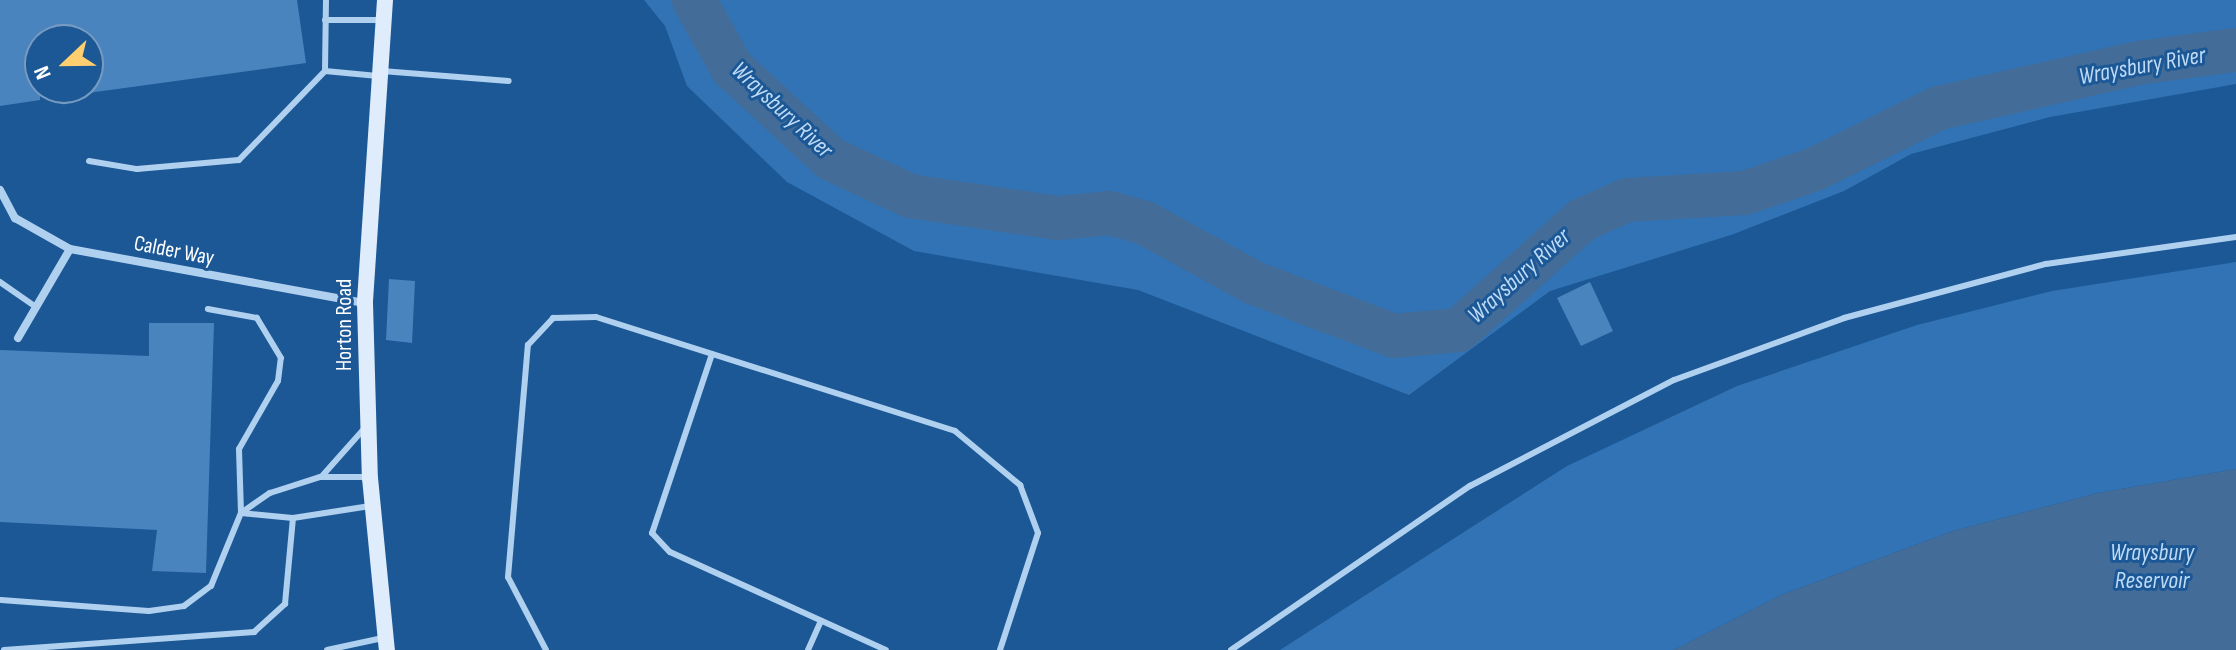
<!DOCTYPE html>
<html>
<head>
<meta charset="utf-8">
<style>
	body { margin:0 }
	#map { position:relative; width:2236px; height:650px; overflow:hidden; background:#1c5896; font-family:"Sofia Sans Condensed",sans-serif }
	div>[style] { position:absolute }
	.green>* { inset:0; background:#3173b4 }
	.water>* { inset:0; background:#436d98 }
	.river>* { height:44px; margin:-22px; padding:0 22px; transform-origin:22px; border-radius:22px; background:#436d98 }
	.building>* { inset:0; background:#4a84be }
	.lane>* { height:6px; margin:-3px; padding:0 3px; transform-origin:3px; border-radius:3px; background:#b0d0ef }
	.street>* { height:8px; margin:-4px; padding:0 4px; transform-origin:4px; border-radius:4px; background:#b0d0ef }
	.secondary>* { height:16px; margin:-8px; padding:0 8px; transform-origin:8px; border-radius:8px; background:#deecfb }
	span { translate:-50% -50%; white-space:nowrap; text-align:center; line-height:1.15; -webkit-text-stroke:6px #1c5896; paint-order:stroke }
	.street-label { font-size:22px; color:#fff }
	.water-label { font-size:24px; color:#bddaf6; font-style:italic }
	.north { position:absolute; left:24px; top:24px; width:80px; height:80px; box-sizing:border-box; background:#1c5896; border:2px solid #779bc0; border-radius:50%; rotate:248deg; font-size:22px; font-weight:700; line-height:32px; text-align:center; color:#fff }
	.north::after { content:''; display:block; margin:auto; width:28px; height:36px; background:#ffce6f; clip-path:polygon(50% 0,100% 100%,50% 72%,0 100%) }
</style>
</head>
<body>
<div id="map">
	<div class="green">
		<div style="clip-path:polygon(644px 0,2236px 0,2236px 84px,2050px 117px,1911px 154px,1844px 191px,1731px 235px,1550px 291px,1409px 395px,1138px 290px,914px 251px,787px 182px,687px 86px,665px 26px)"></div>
		<div style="clip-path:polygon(2236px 262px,2236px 469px,2098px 493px,1953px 531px,1781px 595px,1674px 650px,1280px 650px,1567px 466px,1737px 386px,1917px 325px,2052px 291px)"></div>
	</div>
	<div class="water">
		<div style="clip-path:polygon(2236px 469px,2236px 650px,1674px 650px,1781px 595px,1953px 531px,2098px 493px)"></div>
	</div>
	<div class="river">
		<div style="left:694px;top:0;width:78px;rotate:60.8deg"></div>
		<div style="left:732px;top:68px;width:134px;rotate:42.6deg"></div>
		<div style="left:831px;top:159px;width:87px;rotate:25.1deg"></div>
		<div style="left:910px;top:196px;width:150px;rotate:8.5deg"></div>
		<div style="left:1058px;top:218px;width:52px;rotate:-5.5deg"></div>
		<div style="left:1110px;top:213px;width:36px;rotate:16deg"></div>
		<div style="left:1145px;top:223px;width:124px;rotate:28.8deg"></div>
		<div style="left:1254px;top:283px;width:150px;rotate:20.7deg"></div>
		<div style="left:1394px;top:336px;width:65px;rotate:-5.3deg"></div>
		<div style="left:1459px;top:330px;width:165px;rotate:-41.8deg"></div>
		<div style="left:1582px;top:220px;width:49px;rotate:-24deg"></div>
		<div style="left:1627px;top:200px;width:118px;rotate:-3.4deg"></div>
		<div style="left:1745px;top:193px;width:74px;rotate:-18.9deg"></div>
		<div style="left:1815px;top:169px;width:138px;rotate:-26.2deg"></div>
		<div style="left:1939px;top:108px;width:204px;rotate:-12.7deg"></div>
		<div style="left:2138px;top:63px;width:99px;rotate:-7.6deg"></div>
	</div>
	<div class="building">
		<div style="clip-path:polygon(0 0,297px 0,306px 63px,88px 93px,88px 40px,40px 40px,40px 100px,0 106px)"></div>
		<div style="clip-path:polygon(389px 279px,415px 281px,412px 343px,386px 340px)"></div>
		<div style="clip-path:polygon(1590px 282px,1613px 331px,1581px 346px,1557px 298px)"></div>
		<div style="clip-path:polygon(149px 323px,214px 323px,206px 573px,152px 571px,157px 530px,0 522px,0 350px,149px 356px)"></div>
	</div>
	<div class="lane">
		<div style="left:325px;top:20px;width:57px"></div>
		<div style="left:325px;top:71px;width:53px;rotate:5.4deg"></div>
		<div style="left:382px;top:71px;width:127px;rotate:4.5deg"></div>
		<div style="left:89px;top:161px;width:49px;rotate:9.5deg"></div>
		<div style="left:137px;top:169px;width:102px;rotate:-5deg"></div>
		<div style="left:239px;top:160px;width:124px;rotate:-46deg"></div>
		<div style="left:325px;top:71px;width:71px;rotate:-89.2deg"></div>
		<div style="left:0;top:282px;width:44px;rotate:34.8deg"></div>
		<div style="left:712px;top:354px;width:189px;rotate:108.5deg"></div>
		<div style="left:652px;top:533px;width:26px;rotate:47deg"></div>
		<div style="left:670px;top:552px;width:237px;rotate:24.4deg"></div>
		<div style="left:323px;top:475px;width:60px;rotate:-48.4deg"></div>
		<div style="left:241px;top:513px;width:35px;rotate:-35deg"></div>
		<div style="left:270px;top:493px;width:52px;rotate:-17.7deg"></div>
		<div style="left:320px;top:477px;width:47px"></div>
		<div style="left:241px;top:513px;width:52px;rotate:5.5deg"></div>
		<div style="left:293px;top:518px;width:78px;rotate:-8.9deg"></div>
		<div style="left:1px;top:600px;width:148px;rotate:4.3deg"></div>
		<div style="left:149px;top:611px;width:35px;rotate:-8deg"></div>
		<div style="left:184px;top:606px;width:34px;rotate:-37deg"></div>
		<div style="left:211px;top:586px;width:79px;rotate:-67.7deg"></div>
		<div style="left:241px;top:513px;width:64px;rotate:-91.8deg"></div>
		<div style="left:239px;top:449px;width:78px;rotate:-60.2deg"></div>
		<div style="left:278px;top:381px;width:23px;rotate:-83deg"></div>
		<div style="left:281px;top:358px;width:47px;rotate:-121deg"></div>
		<div style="left:257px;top:318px;width:50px;rotate:-169.6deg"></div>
		<div style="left:4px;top:650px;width:251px;rotate:-4.1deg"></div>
		<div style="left:254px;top:632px;width:42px;rotate:-42.1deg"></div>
		<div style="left:285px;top:604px;width:86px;rotate:-84.7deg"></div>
		<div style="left:327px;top:650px;width:57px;rotate:-12.1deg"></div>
		<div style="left:546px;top:650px;width:82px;rotate:-117.5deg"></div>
		<div style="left:508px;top:577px;width:233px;rotate:-85.1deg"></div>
		<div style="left:528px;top:345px;width:37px;rotate:-47deg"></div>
		<div style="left:553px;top:318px;width:43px;rotate:-1.3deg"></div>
		<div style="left:596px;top:317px;width:377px;rotate:17.6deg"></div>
		<div style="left:955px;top:431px;width:85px;rotate:39.7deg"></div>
		<div style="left:1020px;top:485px;width:51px;rotate:69.4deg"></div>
		<div style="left:1038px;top:533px;width:123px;rotate:108deg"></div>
		<div style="left:808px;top:650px;width:32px;rotate:-66deg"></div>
		<div style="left:1231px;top:650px;width:290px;rotate:-34.5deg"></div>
		<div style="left:1470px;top:486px;width:230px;rotate:-27.5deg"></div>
		<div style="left:1674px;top:380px;width:181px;rotate:-20deg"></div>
		<div style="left:1844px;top:318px;width:209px;rotate:-15deg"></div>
		<div style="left:2046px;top:264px;width:192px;rotate:-8.1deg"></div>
	</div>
	<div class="street">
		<div style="left:0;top:190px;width:32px;rotate:62deg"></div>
		<div style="left:15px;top:218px;width:63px;rotate:29.4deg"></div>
		<div style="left:70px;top:249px;width:299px;rotate:10.4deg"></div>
		<div style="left:18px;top:338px;width:103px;rotate:-59.7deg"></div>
	</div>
	<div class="secondary">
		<div style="left:385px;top:0;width:304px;rotate:93.8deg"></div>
		<div style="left:365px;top:303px;width:175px;rotate:88.4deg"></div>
		<div style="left:370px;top:478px;width:173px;rotate:84.4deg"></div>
	</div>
	<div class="street-label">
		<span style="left:174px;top:251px;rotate:11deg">Calder Way</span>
		<span style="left:345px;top:325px;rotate:-90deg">Horton Road</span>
	</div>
	<div class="water-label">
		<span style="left:2142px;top:66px;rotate:-10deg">Wraysbury River</span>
		<span style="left:782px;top:110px;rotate:43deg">Wraysbury River</span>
		<span style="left:1519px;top:276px;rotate:-42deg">Wraysbury River</span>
		<span style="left:2152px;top:567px">Wraysbury<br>Reservoir</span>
	</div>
	<div class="north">N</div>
</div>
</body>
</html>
